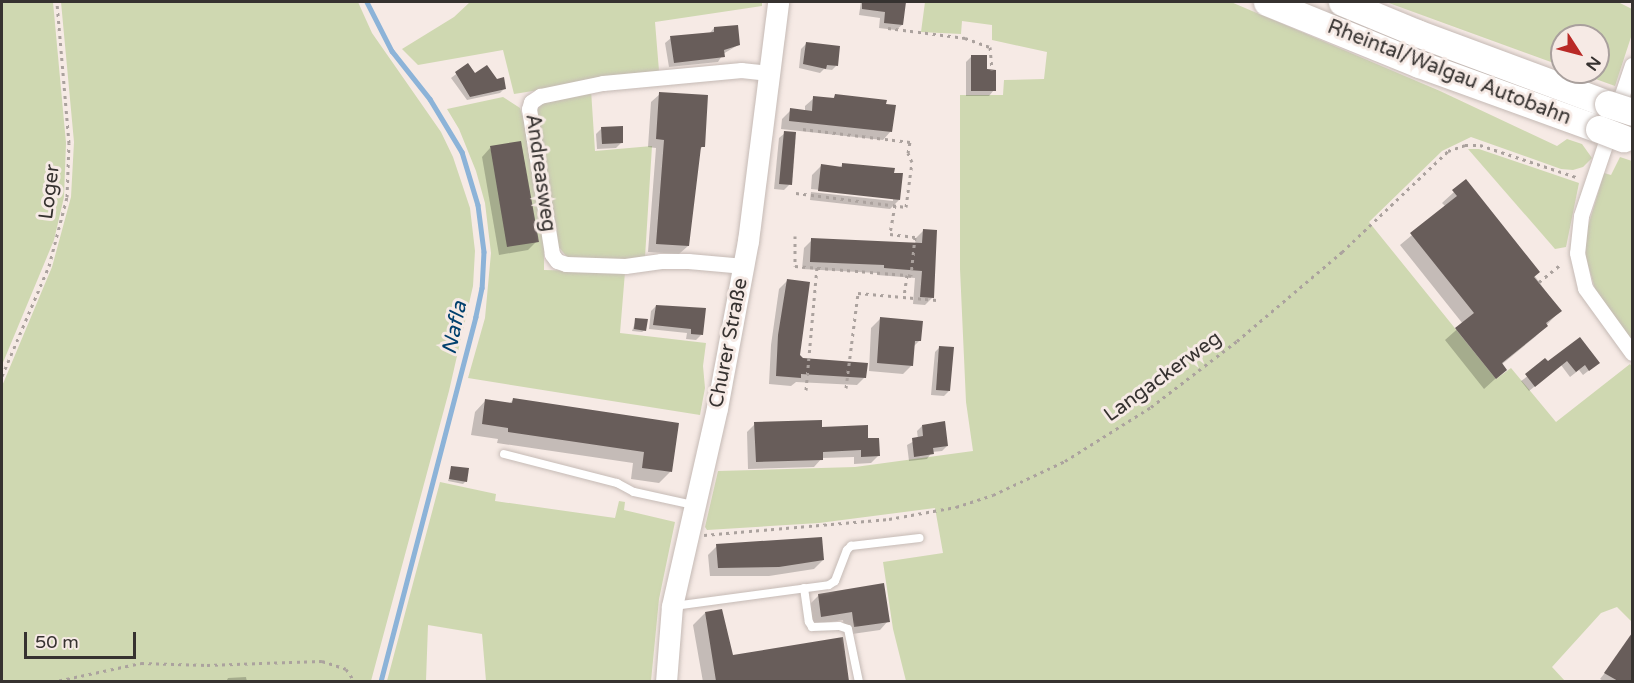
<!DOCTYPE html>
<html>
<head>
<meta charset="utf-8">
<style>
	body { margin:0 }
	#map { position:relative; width:1634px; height:683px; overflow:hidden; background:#f6eae5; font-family:"Varela Round",sans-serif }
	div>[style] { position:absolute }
	.green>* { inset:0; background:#cfd8b1 }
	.shadow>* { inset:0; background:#0003 }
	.stream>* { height:4.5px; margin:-2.25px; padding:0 2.25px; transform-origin:2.25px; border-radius:2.25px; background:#8cb3d8 }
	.building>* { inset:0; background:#685d5a }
	.path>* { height:3px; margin-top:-1.5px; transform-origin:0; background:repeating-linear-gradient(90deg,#aba29e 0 3px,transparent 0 7.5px) }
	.roads { filter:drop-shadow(0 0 2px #c5bab5) drop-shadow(0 0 2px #c5bab5) }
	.lane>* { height:8px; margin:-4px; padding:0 4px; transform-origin:4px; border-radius:4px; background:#fff }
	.street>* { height:15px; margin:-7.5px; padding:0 7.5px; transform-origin:7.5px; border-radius:7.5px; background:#fff }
	.secondary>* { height:21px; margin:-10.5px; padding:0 10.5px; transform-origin:10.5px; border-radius:10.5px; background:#fff }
	.highway>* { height:27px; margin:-13.5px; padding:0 13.5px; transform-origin:13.5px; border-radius:13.5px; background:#fff }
	.bridges { filter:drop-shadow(0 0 2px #c5bab5) drop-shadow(0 0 2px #c5bab5) }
	.highway-bridge>* { height:27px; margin:-13.5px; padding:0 13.5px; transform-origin:13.5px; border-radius:13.5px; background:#fff }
	span { translate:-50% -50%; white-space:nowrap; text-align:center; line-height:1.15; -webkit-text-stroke:6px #f6eae5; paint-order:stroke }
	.street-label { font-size:20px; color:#363230 }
	.water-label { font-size:21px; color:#00406e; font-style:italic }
	.frame { position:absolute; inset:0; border:3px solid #363230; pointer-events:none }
	.north { position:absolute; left:1550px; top:24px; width:60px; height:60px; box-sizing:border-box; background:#f6eae5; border:2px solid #a9a09d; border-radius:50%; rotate:126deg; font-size:16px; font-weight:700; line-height:24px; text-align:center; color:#363230 }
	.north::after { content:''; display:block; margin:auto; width:21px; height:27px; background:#b92a27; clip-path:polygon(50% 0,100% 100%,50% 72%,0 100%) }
	.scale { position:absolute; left:24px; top:632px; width:112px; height:27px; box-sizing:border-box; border:3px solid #363230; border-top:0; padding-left:8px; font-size:18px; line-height:21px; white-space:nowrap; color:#363230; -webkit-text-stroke:4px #f6eae5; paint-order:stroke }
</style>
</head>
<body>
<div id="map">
	<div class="green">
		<div style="clip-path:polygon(2px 2px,53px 2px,66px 143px,64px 197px,54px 240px,2px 365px)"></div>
		<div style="clip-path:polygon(61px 2px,358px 2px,372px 33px,441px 132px,453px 157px,470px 208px,475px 251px,473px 286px,449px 391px,371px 681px,2px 681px,2px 386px,52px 267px,71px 197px,74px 142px)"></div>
		<div style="clip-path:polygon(470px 2px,762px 2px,762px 6px,655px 22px,659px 71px,514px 94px,503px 50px,418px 65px,402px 49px,454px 17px)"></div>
		<div style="clip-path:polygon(925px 2px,1231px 2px,1440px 91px,1557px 146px,1567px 139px,1582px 144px,1592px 158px,1583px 167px,1573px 170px,1561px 169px,1471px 137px,1442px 151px,1369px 222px,1496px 379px,1511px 368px,1556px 422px,1630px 364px,1632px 367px,1632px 622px,1617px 607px,1601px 613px,1552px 667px,1565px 681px,906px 681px,893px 629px,883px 562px,943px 553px,935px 508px,819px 523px,707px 530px,705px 527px,718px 471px,855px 467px,973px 451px,966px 402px,960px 269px,960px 95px,1003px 95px,1004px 80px,1044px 79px,1047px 52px,992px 40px,992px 25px,962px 21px,961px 34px,921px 32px)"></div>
		<div style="clip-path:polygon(1386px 2px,1618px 2px,1632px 9px,1632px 34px,1615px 86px,1576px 72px,1598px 72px,1598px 36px,1562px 36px,1562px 66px)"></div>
		<div style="clip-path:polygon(591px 90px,595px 151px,652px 146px,645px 257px,624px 260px,567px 257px,557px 245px,537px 110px,543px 102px)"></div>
		<div style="clip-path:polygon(503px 97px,520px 108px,526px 128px,544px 232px,544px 270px,625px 272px,620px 333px,706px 343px,703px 366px,705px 388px,700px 415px,468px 378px,485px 318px,491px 253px,485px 203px,476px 171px,459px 129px,447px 109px)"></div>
		<div style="clip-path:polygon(1468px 149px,1479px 149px,1579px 183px,1566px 247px,1555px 249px)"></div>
		<div style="clip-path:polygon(1620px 157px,1632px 161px,1632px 341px,1596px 292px,1585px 255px,1586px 233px,1604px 173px,1611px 175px)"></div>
		<div style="clip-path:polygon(440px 482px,496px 494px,495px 501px,615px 518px,619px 501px,625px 502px,624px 510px,675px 522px,659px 599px,651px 681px,486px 681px,482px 634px,428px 625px,426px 681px,387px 681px)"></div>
	</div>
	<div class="shadow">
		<div style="clip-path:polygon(861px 2px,905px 3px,902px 25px,896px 30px,879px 28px,880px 18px,859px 15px)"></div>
		<div style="clip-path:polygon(714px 28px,738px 45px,723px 54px,718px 62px,669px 67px,665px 43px,671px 38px,709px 34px)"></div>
		<div style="clip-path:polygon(806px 44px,836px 66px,832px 70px,824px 69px,820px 73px,799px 68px,801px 49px)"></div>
		<div style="clip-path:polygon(972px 56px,985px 71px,994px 90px,989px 96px,966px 96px,966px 62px)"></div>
		<div style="clip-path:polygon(468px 65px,475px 75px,504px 89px,500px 93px,467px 100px,451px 78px)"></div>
		<div style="clip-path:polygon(660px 94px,703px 146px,699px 151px,688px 246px,679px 254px,648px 252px,656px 148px,648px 147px,651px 102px)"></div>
		<div style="clip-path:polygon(835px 96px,891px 131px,883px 140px,781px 129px,782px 119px,791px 110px,805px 112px,805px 106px,814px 98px,832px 100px)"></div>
		<div style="clip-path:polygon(601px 129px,622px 142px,616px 148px,597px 149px,596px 134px)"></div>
		<div style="clip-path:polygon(785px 133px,790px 184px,784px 190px,774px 189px,779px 138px)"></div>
		<div style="clip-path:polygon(490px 148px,537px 241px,528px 250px,499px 255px,482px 157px)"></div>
		<div style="clip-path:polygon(843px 164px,899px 200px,890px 209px,810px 200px,811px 192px,893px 201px,893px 198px,811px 189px,812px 175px,821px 166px,839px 168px)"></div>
		<div style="clip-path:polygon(1466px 181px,1560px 311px,1535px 337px,1501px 365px,1505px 370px,1484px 389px,1445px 340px,1463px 324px,1400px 245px,1446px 207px,1442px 203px)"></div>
		<div style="clip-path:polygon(924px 230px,933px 297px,925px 305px,913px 304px,915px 278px,877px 275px,877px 273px,802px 269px,804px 248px,812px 240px,915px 244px,916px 238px)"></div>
		<div style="clip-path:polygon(787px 281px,798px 356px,802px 360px,865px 377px,857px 385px,796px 382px,791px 386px,769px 384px,771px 345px,779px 289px)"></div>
		<div style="clip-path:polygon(656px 306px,701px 335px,696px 340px,686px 339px,687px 333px,649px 329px,651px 311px)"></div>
		<div style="clip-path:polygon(880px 319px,920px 340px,913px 347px,912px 365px,903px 374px,869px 371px,871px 328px)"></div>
		<div style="clip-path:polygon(636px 320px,645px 330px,642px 332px,632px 331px)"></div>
		<div style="clip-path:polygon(1580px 339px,1592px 368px,1583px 375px,1579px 370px,1570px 377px,1561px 365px,1529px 391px,1521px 381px)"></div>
		<div style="clip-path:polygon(939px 348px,949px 391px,944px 396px,931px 395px,935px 352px)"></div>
		<div style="clip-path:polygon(486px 400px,509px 404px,513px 400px,677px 424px,670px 472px,659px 483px,631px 479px,633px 463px,497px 443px,498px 439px,471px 435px,475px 412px)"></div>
		<div style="clip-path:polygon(755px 424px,821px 428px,867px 440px,878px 456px,871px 463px,854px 464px,854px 457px,822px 458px,814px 467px,748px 469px,747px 432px)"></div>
		<div style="clip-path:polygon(922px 426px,947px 446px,942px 451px,932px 452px,927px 459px,909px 461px,907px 445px,918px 439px,917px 431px)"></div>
		<div style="clip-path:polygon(452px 467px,466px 481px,463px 484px,448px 481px)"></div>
		<div style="clip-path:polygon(717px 546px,823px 560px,814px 569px,769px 576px,710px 576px,708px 555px)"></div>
		<div style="clip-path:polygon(819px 595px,888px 621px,880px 630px,845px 635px,843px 620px,813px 625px,810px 604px)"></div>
		<div style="clip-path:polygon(705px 613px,732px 656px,842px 638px,847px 681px,703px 682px,693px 625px)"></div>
		<div style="clip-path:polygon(1625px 647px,1632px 653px,1632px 677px,1629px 682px,1605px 682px,1600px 679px)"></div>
		<div style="clip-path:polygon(246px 677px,247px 682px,226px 682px,228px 678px)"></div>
	</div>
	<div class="stream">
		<div style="left:367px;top:2px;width:55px;rotate:63deg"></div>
		<div style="left:392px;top:51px;width:61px;rotate:51.6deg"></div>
		<div style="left:430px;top:99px;width:62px;rotate:58.9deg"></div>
		<div style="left:462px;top:152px;width:55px;rotate:73.2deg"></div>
		<div style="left:478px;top:205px;width:47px;rotate:82.7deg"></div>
		<div style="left:484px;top:252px;width:36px;rotate:93deg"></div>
		<div style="left:482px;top:288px;width:30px;rotate:102deg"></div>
		<div style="left:476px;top:317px;width:377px;rotate:104.6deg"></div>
	</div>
	<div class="building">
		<div style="clip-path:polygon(862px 2px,906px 2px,903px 25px,884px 23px,885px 12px,862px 9px)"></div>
		<div style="clip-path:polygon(738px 25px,740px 45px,724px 50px,725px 57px,674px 63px,670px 36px,714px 32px,714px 27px)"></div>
		<div style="clip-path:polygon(806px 42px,840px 46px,838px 66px,827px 65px,826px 69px,803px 64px)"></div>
		<div style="clip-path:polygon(971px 55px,987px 55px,987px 69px,996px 70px,996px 91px,971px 91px)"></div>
		<div style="clip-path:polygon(468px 63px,475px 73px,487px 65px,497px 79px,504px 77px,506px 89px,470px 97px,455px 72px)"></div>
		<div style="clip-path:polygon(659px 92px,708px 95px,705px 147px,701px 147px,689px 246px,656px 244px,664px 140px,656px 139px)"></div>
		<div style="clip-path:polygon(835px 94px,887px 100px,886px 104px,896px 105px,892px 132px,789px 121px,790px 108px,812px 111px,813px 96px,834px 98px)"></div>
		<div style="clip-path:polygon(623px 126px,623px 143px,602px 144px,601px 127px)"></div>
		<div style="clip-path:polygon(784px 131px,796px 132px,792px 185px,779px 184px)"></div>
		<div style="clip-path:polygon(521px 141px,539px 242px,507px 247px,490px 146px)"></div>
		<div style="clip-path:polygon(842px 163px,895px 168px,894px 173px,903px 173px,900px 200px,818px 191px,821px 164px,842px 167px)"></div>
		<div style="clip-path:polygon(1466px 179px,1540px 272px,1534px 277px,1562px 311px,1546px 323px,1548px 326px,1502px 363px,1507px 370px,1496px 379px,1455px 328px,1474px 313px,1410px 233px,1457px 196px,1452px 190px)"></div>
		<div style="clip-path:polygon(923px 229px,937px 230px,934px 298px,920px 297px,922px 271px,884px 268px,884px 265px,810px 262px,811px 238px,922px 243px)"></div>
		<div style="clip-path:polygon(787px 279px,810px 282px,800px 355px,803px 358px,868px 363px,866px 378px,801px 374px,801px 378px,776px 376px,778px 335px)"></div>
		<div style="clip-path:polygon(656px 305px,706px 308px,703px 335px,691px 334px,691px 329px,653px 325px)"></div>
		<div style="clip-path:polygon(880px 317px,923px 321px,921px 341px,915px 341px,913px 366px,877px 363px)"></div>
		<div style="clip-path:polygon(635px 318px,648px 319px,646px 331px,634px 329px)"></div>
		<div style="clip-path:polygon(1580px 337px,1600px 363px,1589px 371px,1585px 365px,1576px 372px,1567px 361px,1535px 387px,1525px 374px,1545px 358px,1548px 361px)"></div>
		<div style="clip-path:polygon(939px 346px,954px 347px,950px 391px,936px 390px)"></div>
		<div style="clip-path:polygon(513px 398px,679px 423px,672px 472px,642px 468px,644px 452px,508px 432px,508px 428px,482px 424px,485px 399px,512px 403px)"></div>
		<div style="clip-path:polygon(822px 420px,822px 427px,868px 425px,868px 438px,879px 438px,880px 456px,861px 457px,861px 450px,823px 452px,823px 460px,756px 462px,754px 422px)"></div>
		<div style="clip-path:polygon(945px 421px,948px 446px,933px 448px,934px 454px,914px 457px,912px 438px,923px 436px,922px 425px)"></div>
		<div style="clip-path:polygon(451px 466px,469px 468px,467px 482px,449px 479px)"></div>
		<div style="clip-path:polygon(822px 537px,824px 560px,779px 567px,718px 568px,716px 544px)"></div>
		<div style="clip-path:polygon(884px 583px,890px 622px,854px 627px,852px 612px,821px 617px,818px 594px)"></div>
		<div style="clip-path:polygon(722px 609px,733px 655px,843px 637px,849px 681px,716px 681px,705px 612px)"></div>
		<div style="clip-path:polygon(1632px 633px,1632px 681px,1618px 681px,1604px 673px)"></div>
	</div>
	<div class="path">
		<div style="left:888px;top:28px;width:78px;rotate:7.4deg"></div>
		<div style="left:965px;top:38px;width:27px;rotate:20deg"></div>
		<div style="left:990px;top:47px;width:23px;rotate:85deg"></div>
		<div style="left:796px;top:193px;width:111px;rotate:7.3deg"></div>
		<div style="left:906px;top:207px;width:45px;rotate:-82.4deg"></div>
		<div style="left:912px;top:162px;width:10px;rotate:-114deg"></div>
		<div style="left:908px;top:153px;width:11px;rotate:-80deg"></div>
		<div style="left:910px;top:142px;width:108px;rotate:-173.1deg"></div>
		<div style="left:895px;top:205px;width:29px;rotate:100deg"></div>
		<div style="left:890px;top:234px;width:25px;rotate:7deg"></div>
		<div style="left:915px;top:237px;width:39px;rotate:96deg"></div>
		<div style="left:911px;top:276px;width:4px;rotate:-166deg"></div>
		<div style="left:795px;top:236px;width:30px;rotate:90deg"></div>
		<div style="left:795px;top:266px;width:112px;rotate:4.6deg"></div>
		<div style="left:907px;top:275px;width:22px;rotate:98deg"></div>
		<div style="left:1539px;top:282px;width:27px;rotate:-39deg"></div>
		<div style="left:2px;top:376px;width:120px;rotate:-66.9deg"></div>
		<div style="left:49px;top:266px;width:71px;rotate:-75.4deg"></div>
		<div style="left:67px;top:197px;width:54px;rotate:-87.9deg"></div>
		<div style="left:69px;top:143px;width:142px;rotate:-94.9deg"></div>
		<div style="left:846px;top:388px;width:96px;rotate:-82.8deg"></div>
		<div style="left:858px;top:293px;width:79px;rotate:5.1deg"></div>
		<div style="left:806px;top:390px;width:123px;rotate:-84.9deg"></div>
		<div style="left:704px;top:535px;width:186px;rotate:-4.9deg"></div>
		<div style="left:889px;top:519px;width:68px;rotate:-10.2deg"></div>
		<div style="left:956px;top:507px;width:39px;rotate:-18deg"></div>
		<div style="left:993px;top:495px;width:80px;rotate:-25.3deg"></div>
		<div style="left:1065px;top:461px;width:102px;rotate:-32.1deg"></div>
		<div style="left:1151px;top:407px;width:108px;rotate:-37.5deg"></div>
		<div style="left:1237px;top:341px;width:138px;rotate:-40.3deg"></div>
		<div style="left:1342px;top:252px;width:146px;rotate:-43.6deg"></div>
		<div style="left:1448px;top:151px;width:18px;rotate:-19deg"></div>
		<div style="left:1465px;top:145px;width:15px"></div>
		<div style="left:1480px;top:145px;width:104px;rotate:18.4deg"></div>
		<div style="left:52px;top:682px;width:91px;rotate:-12.1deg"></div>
		<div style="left:141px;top:663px;width:66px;rotate:1.7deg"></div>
		<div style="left:207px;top:665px;width:115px;rotate:-2deg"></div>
		<div style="left:322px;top:661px;width:25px;rotate:18deg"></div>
		<div style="left:346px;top:669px;width:16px;rotate:55deg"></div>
	</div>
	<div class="roads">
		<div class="lane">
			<div style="left:504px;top:454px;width:117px;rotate:14.4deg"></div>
			<div style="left:617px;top:483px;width:19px;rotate:28deg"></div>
			<div style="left:634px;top:492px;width:60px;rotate:12.4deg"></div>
			<div style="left:804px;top:588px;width:34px;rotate:82deg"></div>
			<div style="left:809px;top:622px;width:6px;rotate:59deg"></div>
			<div style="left:812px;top:627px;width:27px;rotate:-2deg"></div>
			<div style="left:839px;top:626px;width:9px;rotate:18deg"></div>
			<div style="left:848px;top:629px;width:54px;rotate:78.3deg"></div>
			<div style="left:674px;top:606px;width:156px;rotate:-7.7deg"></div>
			<div style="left:829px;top:585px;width:7px;rotate:-34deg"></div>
			<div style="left:835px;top:581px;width:33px;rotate:-69deg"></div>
			<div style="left:847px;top:550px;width:6px;rotate:-45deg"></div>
			<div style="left:851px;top:546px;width:69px;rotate:-6.6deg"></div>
		</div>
		<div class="street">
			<div style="left:1632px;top:65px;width:159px;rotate:108.7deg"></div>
			<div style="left:1581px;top:216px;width:37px;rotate:96deg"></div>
			<div style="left:1577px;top:253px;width:36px;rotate:77deg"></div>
			<div style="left:1585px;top:288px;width:80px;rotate:54.1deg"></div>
			<div style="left:744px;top:266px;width:56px;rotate:-174.9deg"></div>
			<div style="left:688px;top:261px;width:27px;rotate:180deg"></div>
			<div style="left:661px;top:261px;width:36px;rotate:172deg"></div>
			<div style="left:625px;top:266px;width:59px;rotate:-178.1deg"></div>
			<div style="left:566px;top:264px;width:9px;rotate:-162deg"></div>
			<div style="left:557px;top:261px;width:9px;rotate:-126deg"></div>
			<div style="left:552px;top:254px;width:147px;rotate:-99deg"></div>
			<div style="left:529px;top:109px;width:7px;rotate:-74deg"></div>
			<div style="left:531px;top:102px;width:11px;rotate:-34deg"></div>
			<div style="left:540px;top:96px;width:64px;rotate:-11.7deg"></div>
			<div style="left:603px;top:83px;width:139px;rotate:-5.4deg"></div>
			<div style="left:741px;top:70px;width:28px;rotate:6deg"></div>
		</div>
		<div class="secondary">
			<div style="left:666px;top:682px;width:76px;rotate:-85.5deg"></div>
			<div style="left:672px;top:606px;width:203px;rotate:-77.2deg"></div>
			<div style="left:717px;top:408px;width:170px;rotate:-79.5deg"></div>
			<div style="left:748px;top:241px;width:241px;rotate:-82.8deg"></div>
		</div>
		<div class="highway">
			<div style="left:1267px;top:2px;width:164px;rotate:22.2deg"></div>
			<div style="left:1419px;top:64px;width:191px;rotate:19.9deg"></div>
			<div style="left:1342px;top:2px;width:81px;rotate:22.5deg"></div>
			<div style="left:1417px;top:33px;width:204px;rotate:20.4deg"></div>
		</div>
	</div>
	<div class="bridges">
		<div class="highway-bridge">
			<div style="left:1608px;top:104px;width:25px;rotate:18deg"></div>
			<div style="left:1599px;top:129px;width:26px;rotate:21deg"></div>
		</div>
	</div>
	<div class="street-label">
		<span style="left:1449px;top:73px;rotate:21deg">Rheintal/Walgau Autobahn</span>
		<span style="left:540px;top:173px;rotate:82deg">Andreasweg</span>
		<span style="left:50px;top:192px;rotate:-83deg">Loger</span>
		<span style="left:729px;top:343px;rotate:-79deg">Churer Straße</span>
		<span style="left:1163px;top:377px;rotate:-36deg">Langackerweg</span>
	</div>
	<div class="water-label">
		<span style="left:455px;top:328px;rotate:-78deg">Nafla</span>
	</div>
	<div class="frame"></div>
	<div class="north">N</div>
	<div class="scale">50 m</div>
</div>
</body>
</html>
